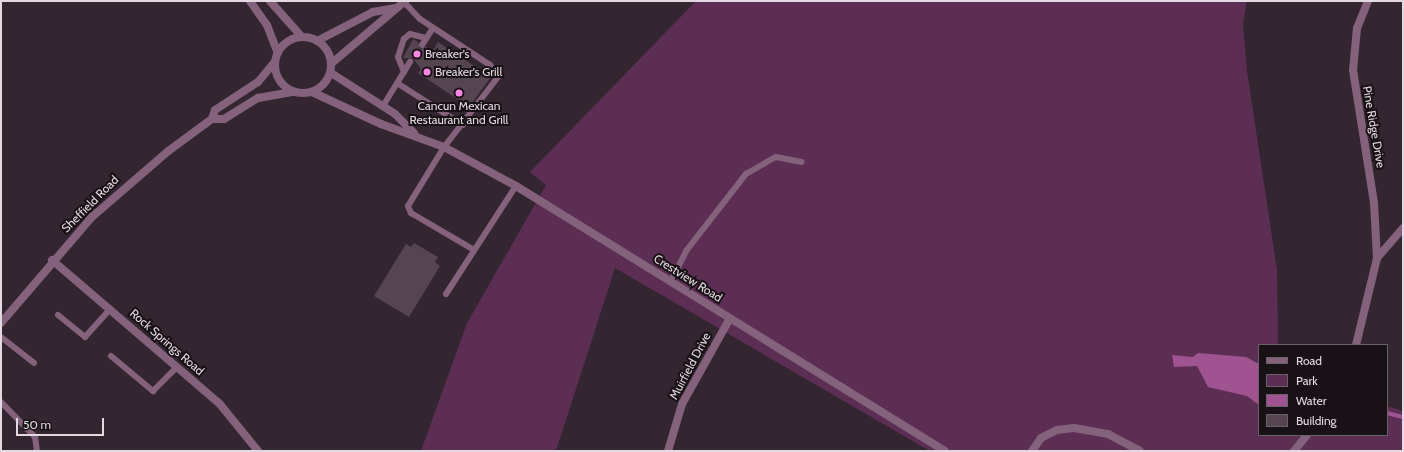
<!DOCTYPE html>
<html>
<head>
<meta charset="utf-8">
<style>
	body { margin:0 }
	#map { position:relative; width:1404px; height:452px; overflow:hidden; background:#342631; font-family:Cabin,sans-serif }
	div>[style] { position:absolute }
	.green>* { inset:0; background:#5d2e53 }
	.water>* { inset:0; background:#9f5390 }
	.stream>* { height:3.5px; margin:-1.75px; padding:0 1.75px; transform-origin:1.75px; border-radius:1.75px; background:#9f5390 }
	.building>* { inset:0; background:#554551 }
	.service>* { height:6px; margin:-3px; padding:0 3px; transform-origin:3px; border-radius:3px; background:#84627c }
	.minor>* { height:8px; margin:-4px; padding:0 4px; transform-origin:4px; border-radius:4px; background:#84627c }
	.tertiary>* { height:8px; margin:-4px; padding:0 4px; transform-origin:4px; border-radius:4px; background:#84627c }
	.tertiary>.ring { margin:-4px; padding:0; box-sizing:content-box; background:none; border:8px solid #84627c; border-radius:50% }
	.dots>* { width:11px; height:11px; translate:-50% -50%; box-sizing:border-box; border:2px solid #181116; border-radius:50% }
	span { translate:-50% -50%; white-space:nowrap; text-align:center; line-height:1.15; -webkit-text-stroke:4px #181116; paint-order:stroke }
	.poi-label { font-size:12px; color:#e3d9e0 }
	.left { translate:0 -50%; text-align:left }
	.street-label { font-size:12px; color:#e3d9e0 }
	.frame { position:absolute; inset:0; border:2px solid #e3d9e0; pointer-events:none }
	.legend { position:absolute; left:1258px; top:344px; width:130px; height:92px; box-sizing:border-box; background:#181116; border:1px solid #696167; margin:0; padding:5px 7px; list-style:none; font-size:12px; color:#e3d9e0 }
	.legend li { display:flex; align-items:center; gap:8px; height:20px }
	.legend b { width:20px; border:1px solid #696167 }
	.scale { position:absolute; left:16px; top:418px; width:88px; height:18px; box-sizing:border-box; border:2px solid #e3d9e0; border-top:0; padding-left:5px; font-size:12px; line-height:14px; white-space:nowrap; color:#e3d9e0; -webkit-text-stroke:3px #181116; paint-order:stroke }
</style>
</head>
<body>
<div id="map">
	<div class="green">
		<div style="clip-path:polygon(696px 1px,1247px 1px,1243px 23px,1247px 71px,1277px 270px,1278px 345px,1259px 345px,1259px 435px,1387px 435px,1387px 406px,1403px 411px,1403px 451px,930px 451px,615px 268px,556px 451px,421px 451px,467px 323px,546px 185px,530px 172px)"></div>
	</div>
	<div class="water">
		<div style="clip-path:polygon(1198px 353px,1246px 357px,1259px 364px,1259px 405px,1247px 396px,1208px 387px,1197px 366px,1174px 367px,1172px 355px,1193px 357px)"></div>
	</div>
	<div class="stream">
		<div style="left:1387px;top:413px;width:16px;rotate:14deg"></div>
	</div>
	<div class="building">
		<div style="clip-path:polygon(413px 39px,418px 42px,420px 49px,426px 47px,433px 51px,438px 42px,491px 77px,469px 107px,418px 73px,421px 69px,413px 58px,403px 58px)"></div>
		<div style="clip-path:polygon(414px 243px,438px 257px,435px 262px,440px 266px,409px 317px,374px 296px,406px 244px,411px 247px)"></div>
	</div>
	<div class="service">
		<div style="left:404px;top:2px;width:23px;rotate:47deg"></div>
		<div style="left:420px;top:19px;width:84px;rotate:33.3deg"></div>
		<div style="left:490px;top:65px;width:14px;rotate:56deg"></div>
		<div style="left:498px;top:77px;width:88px;rotate:127.6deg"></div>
		<div style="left:444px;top:147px;width:69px;rotate:121.4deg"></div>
		<div style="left:408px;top:206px;width:8px;rotate:67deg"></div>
		<div style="left:411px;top:213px;width:73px;rotate:30.4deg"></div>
		<div style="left:422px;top:45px;width:20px;rotate:-57deg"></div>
		<div style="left:404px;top:72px;width:16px;rotate:-112deg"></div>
		<div style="left:398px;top:57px;width:19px;rotate:-72deg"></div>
		<div style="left:404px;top:39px;width:8px;rotate:-40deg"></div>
		<div style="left:410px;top:34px;width:16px;rotate:14deg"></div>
		<div style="left:397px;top:83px;width:78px;rotate:32.5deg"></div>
		<div style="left:383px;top:106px;width:52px;rotate:-58.5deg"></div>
		<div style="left:671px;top:281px;width:34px;rotate:-63deg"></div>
		<div style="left:686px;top:251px;width:98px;rotate:-52.1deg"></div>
		<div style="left:746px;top:174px;width:34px;rotate:-30deg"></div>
		<div style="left:776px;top:157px;width:26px;rotate:11deg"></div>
		<div style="left:446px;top:294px;width:129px;rotate:-57.1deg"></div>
		<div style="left:58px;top:315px;width:35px;rotate:39deg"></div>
		<div style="left:85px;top:337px;width:38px;rotate:-48deg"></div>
		<div style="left:1px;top:337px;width:42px;rotate:38.2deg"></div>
		<div style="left:111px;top:356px;width:55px;rotate:39.8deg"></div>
		<div style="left:153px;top:391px;width:34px;rotate:-45deg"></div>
		<div style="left:1px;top:402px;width:49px;rotate:45.8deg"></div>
		<div style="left:35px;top:437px;width:14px;rotate:82deg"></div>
	</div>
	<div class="minor">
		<div style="left:1368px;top:1px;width:29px;rotate:112deg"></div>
		<div style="left:1357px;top:28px;width:42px;rotate:95.4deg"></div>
		<div style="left:1353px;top:70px;width:135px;rotate:81deg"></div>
		<div style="left:1374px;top:203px;width:55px;rotate:86.9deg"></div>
		<div style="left:1377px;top:258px;width:40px;rotate:-49deg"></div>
		<div style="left:1356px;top:345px;width:89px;rotate:-76.4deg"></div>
		<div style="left:668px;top:451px;width:49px;rotate:-73.4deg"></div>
		<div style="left:682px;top:404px;width:98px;rotate:-60.8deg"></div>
		<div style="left:1032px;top:451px;width:16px;rotate:-55deg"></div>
		<div style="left:1041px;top:438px;width:18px;rotate:-27deg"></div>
		<div style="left:1057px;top:430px;width:17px;rotate:-7deg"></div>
		<div style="left:1074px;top:428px;width:35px;rotate:10deg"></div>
		<div style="left:1108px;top:434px;width:36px;rotate:28deg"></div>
		<div style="left:1294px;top:451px;width:21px;rotate:-51deg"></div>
	</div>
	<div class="tertiary">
		<div style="left:250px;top:1px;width:29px;rotate:55deg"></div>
		<div style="left:267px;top:25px;width:30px;rotate:69deg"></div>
		<div style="left:270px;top:1px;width:48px;rotate:48.4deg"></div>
		<div class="ring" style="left:275px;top:37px;width:48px;height:48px"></div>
		<div style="left:317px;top:41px;width:63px;rotate:-27.4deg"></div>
		<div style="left:373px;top:12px;width:23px;rotate:-10deg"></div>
		<div style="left:332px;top:63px;width:96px;rotate:-40.3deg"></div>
		<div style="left:331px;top:73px;width:76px;rotate:32.6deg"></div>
		<div style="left:395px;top:114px;width:27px;rotate:45deg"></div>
		<div style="left:312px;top:92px;width:76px;rotate:24.9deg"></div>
		<div style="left:381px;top:124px;width:67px;rotate:20.1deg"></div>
		<div style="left:444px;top:147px;width:82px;rotate:28.4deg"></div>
		<div style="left:516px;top:186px;width:504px;rotate:31.7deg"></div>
		<div style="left:212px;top:119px;width:9px;rotate:-72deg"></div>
		<div style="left:215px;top:110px;width:51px;rotate:-33.1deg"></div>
		<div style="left:258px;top:82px;width:26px;rotate:-50deg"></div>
		<div style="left:52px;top:260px;width:220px;rotate:40.6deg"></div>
		<div style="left:219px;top:403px;width:62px;rotate:50.9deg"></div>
		<div style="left:1px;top:323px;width:140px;rotate:-49.4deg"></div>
		<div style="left:92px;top:217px;width:99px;rotate:-40.9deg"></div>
		<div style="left:167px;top:152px;width:56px;rotate:-36.3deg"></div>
		<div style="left:212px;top:119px;width:12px"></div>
		<div style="left:224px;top:119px;width:40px;rotate:-32deg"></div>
		<div style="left:258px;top:98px;width:36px;rotate:-10deg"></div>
	</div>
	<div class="dots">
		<div style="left:417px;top:54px;background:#fc86e4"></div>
		<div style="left:427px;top:72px;background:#fc86e4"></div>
		<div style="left:459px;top:93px;background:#fc86e4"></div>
	</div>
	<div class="poi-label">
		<span class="left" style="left:425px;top:54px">Breaker's</span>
		<span class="left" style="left:435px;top:72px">Breaker's Grill</span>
		<span style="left:459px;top:113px">Cancun Mexican<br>Restaurant and Grill</span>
	</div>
	<div class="street-label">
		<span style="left:1374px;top:127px;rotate:80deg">Pine Ridge Drive</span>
		<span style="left:90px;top:204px;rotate:-45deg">Sheffield Road</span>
		<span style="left:688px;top:278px;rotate:32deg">Crestview Road</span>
		<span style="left:167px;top:342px;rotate:41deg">Rock Springs Road</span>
		<span style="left:690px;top:366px;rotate:-62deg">Muirfield Drive</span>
	</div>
	<div class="frame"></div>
	<ul class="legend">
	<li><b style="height:5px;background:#84627c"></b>Road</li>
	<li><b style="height:11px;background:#5d2e53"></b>Park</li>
	<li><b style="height:11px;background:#9f5390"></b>Water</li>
	<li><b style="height:11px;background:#554551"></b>Building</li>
	</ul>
	<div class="scale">50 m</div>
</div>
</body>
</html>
